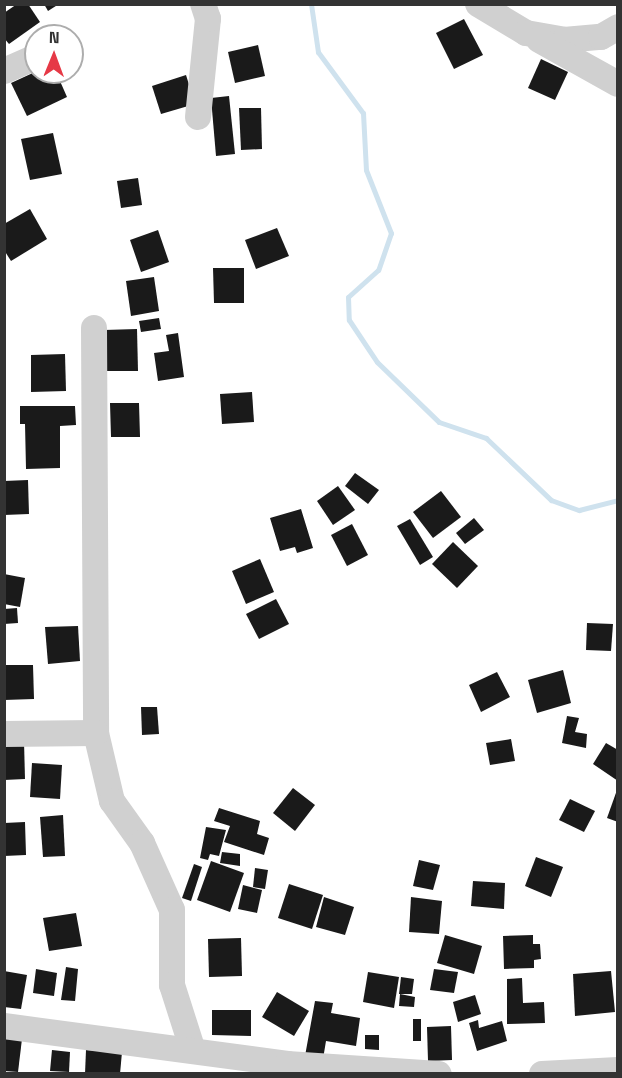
<!DOCTYPE html>
<html>
<head>
<meta charset="utf-8">
<style>
	body { margin:0 }
	#map { position:relative; width:622px; height:1078px; overflow:hidden; background:#fff; font-family:"Space Grotesk",sans-serif }
	div>[style] { position:absolute }
	.stream>* { height:5px; margin:-2.5px; padding:0 2.5px; transform-origin:2.5px; border-radius:2.5px; background:#cfe2ee }
	.building>* { inset:0; background:#1a1a1a }
	.minor>* { height:26px; margin:-13px; padding:0 13px; transform-origin:13px; border-radius:13px; background:#d0d0d0 }
	span { translate:-50% -50%; white-space:nowrap; text-align:center; line-height:1.15; -webkit-text-stroke:6px #fff; paint-order:stroke }
	.frame { position:absolute; inset:0; border:6px solid #333; pointer-events:none }
	.north { position:absolute; left:24px; top:24px; width:60px; height:60px; box-sizing:border-box; background:#fff; border:2px solid #adadad; border-radius:50%; rotate:1deg; font-size:16px; font-weight:700; line-height:24px; text-align:center; color:#333 }
	.north::after { content:''; display:block; margin:auto; width:21px; height:27px; background:#e63946; clip-path:polygon(50% 0,100% 100%,50% 72%,0 100%) }
</style>
</head>
<body>
<div id="map">
	<div class="stream">
		<div style="left:311px;top:4px;width:49px;rotate:81.7deg"></div>
		<div style="left:318px;top:52px;width:76px;rotate:53.6deg"></div>
		<div style="left:363px;top:113px;width:57px;rotate:87deg"></div>
		<div style="left:366px;top:170px;width:68px;rotate:68.4deg"></div>
		<div style="left:391px;top:233px;width:39px;rotate:109deg"></div>
		<div style="left:378px;top:270px;width:40px;rotate:138deg"></div>
		<div style="left:348px;top:297px;width:23px;rotate:88deg"></div>
		<div style="left:349px;top:320px;width:50px;rotate:56.3deg"></div>
		<div style="left:377px;top:362px;width:86px;rotate:44.1deg"></div>
		<div style="left:439px;top:422px;width:50px;rotate:18.8deg"></div>
		<div style="left:486px;top:438px;width:90px;rotate:43.6deg"></div>
		<div style="left:551px;top:500px;width:30px;rotate:20deg"></div>
		<div style="left:579px;top:510px;width:40px;rotate:-14.4deg"></div>
	</div>
	<div class="building">
		<div style="clip-path:polygon(17px 4px,28px 4px,40px 22px,9px 44px,4px 38px,4px 13px)"></div>
		<div style="clip-path:polygon(44px 4px,59px 4px,48px 11px)"></div>
		<div style="clip-path:polygon(464px 19px,483px 55px,454px 69px,436px 33px)"></div>
		<div style="clip-path:polygon(258px 45px,265px 76px,235px 83px,228px 52px)"></div>
		<div style="clip-path:polygon(541px 59px,568px 72px,555px 100px,528px 88px)"></div>
		<div style="clip-path:polygon(35px 72px,56px 72px,67px 97px,27px 116px,11px 83px)"></div>
		<div style="clip-path:polygon(186px 75px,195px 104px,161px 114px,152px 86px)"></div>
		<div style="clip-path:polygon(229px 96px,235px 154px,216px 156px,211px 98px)"></div>
		<div style="clip-path:polygon(239px 108px,261px 108px,262px 149px,241px 150px)"></div>
		<div style="clip-path:polygon(53px 133px,62px 174px,30px 180px,21px 139px)"></div>
		<div style="clip-path:polygon(138px 178px,142px 205px,121px 208px,117px 181px)"></div>
		<div style="clip-path:polygon(30px 209px,47px 239px,11px 261px,4px 250px,4px 224px)"></div>
		<div style="clip-path:polygon(277px 228px,289px 256px,256px 269px,245px 240px)"></div>
		<div style="clip-path:polygon(158px 230px,169px 262px,141px 272px,130px 240px)"></div>
		<div style="clip-path:polygon(213px 268px,244px 268px,244px 303px,214px 303px)"></div>
		<div style="clip-path:polygon(154px 277px,159px 311px,131px 316px,126px 281px)"></div>
		<div style="clip-path:polygon(159px 318px,161px 329px,141px 332px,139px 321px)"></div>
		<div style="clip-path:polygon(137px 329px,138px 371px,104px 371px,104px 330px)"></div>
		<div style="clip-path:polygon(178px 333px,184px 377px,158px 381px,154px 353px,169px 351px,166px 335px)"></div>
		<div style="clip-path:polygon(65px 354px,66px 391px,31px 392px,31px 355px)"></div>
		<div style="clip-path:polygon(252px 392px,254px 422px,222px 424px,220px 394px)"></div>
		<div style="clip-path:polygon(110px 403px,139px 403px,140px 437px,111px 437px)"></div>
		<div style="clip-path:polygon(20px 406px,75px 406px,76px 425px,60px 426px,60px 468px,26px 469px,25px 424px,20px 424px)"></div>
		<div style="clip-path:polygon(355px 473px,379px 490px,368px 504px,345px 486px)"></div>
		<div style="clip-path:polygon(28px 480px,29px 514px,4px 515px,4px 481px)"></div>
		<div style="clip-path:polygon(338px 486px,355px 510px,333px 525px,317px 501px)"></div>
		<div style="clip-path:polygon(441px 491px,461px 517px,433px 538px,413px 512px)"></div>
		<div style="clip-path:polygon(301px 509px,313px 548px,297px 553px,295px 547px,280px 551px,270px 518px)"></div>
		<div style="clip-path:polygon(474px 518px,484px 530px,465px 544px,456px 533px)"></div>
		<div style="clip-path:polygon(410px 519px,433px 557px,420px 565px,397px 526px)"></div>
		<div style="clip-path:polygon(352px 524px,368px 555px,347px 566px,331px 535px)"></div>
		<div style="clip-path:polygon(453px 542px,478px 566px,457px 588px,432px 564px)"></div>
		<div style="clip-path:polygon(260px 559px,274px 592px,246px 604px,232px 571px)"></div>
		<div style="clip-path:polygon(4px 574px,25px 578px,20px 607px,4px 604px)"></div>
		<div style="clip-path:polygon(276px 599px,289px 624px,259px 639px,246px 614px)"></div>
		<div style="clip-path:polygon(17px 608px,18px 623px,4px 624px,4px 609px)"></div>
		<div style="clip-path:polygon(587px 623px,613px 624px,611px 651px,586px 650px)"></div>
		<div style="clip-path:polygon(78px 626px,80px 661px,48px 664px,45px 627px)"></div>
		<div style="clip-path:polygon(4px 665px,33px 665px,34px 699px,4px 700px)"></div>
		<div style="clip-path:polygon(563px 670px,571px 703px,537px 713px,528px 680px)"></div>
		<div style="clip-path:polygon(497px 672px,510px 697px,481px 712px,469px 685px)"></div>
		<div style="clip-path:polygon(141px 707px,157px 707px,159px 734px,142px 735px)"></div>
		<div style="clip-path:polygon(567px 716px,579px 718px,575px 732px,587px 734px,586px 748px,562px 743px)"></div>
		<div style="clip-path:polygon(511px 739px,515px 761px,490px 765px,486px 743px)"></div>
		<div style="clip-path:polygon(4px 741px,24px 741px,25px 779px,4px 780px)"></div>
		<div style="clip-path:polygon(606px 743px,618px 750px,618px 781px,593px 764px)"></div>
		<div style="clip-path:polygon(32px 763px,62px 765px,60px 799px,30px 797px)"></div>
		<div style="clip-path:polygon(293px 788px,315px 805px,295px 831px,273px 813px)"></div>
		<div style="clip-path:polygon(617px 790px,618px 790px,618px 822px,607px 818px)"></div>
		<div style="clip-path:polygon(570px 799px,595px 811px,584px 832px,559px 820px)"></div>
		<div style="clip-path:polygon(219px 808px,260px 821px,257px 834px,269px 838px,264px 855px,224px 842px,230px 826px,214px 821px)"></div>
		<div style="clip-path:polygon(63px 815px,65px 856px,43px 857px,40px 817px)"></div>
		<div style="clip-path:polygon(25px 822px,26px 855px,4px 856px,4px 823px)"></div>
		<div style="clip-path:polygon(206px 827px,226px 830px,219px 856px,210px 854px,208px 860px,200px 858px)"></div>
		<div style="clip-path:polygon(222px 852px,240px 854px,240px 866px,220px 863px)"></div>
		<div style="clip-path:polygon(536px 857px,563px 867px,551px 897px,525px 886px)"></div>
		<div style="clip-path:polygon(419px 860px,440px 865px,433px 890px,413px 886px)"></div>
		<div style="clip-path:polygon(211px 861px,244px 873px,230px 912px,197px 900px)"></div>
		<div style="clip-path:polygon(194px 864px,202px 867px,191px 901px,182px 898px)"></div>
		<div style="clip-path:polygon(255px 868px,268px 870px,265px 889px,253px 887px)"></div>
		<div style="clip-path:polygon(473px 881px,505px 883px,504px 909px,471px 906px)"></div>
		<div style="clip-path:polygon(289px 884px,323px 895px,312px 929px,278px 918px)"></div>
		<div style="clip-path:polygon(243px 885px,262px 890px,257px 913px,238px 909px)"></div>
		<div style="clip-path:polygon(324px 897px,354px 907px,345px 935px,316px 927px)"></div>
		<div style="clip-path:polygon(411px 897px,442px 901px,439px 934px,409px 932px)"></div>
		<div style="clip-path:polygon(76px 913px,82px 946px,49px 951px,43px 918px)"></div>
		<div style="clip-path:polygon(445px 935px,482px 946px,474px 974px,437px 963px)"></div>
		<div style="clip-path:polygon(533px 935px,533px 944px,540px 944px,541px 959px,534px 960px,534px 968px,504px 969px,503px 936px)"></div>
		<div style="clip-path:polygon(241px 938px,242px 976px,209px 977px,208px 939px)"></div>
		<div style="clip-path:polygon(66px 967px,78px 969px,75px 1001px,61px 1000px)"></div>
		<div style="clip-path:polygon(36px 969px,57px 973px,54px 996px,33px 993px)"></div>
		<div style="clip-path:polygon(434px 969px,458px 972px,454px 993px,430px 990px)"></div>
		<div style="clip-path:polygon(4px 971px,27px 975px,21px 1009px,4px 1007px)"></div>
		<div style="clip-path:polygon(611px 971px,615px 1012px,575px 1016px,573px 974px)"></div>
		<div style="clip-path:polygon(368px 972px,399px 977px,394px 1008px,363px 1002px)"></div>
		<div style="clip-path:polygon(401px 977px,414px 979px,412px 994px,399px 994px)"></div>
		<div style="clip-path:polygon(522px 978px,523px 1003px,544px 1002px,545px 1023px,507px 1024px,507px 979px)"></div>
		<div style="clip-path:polygon(277px 992px,309px 1011px,294px 1036px,262px 1017px)"></div>
		<div style="clip-path:polygon(400px 994px,415px 997px,414px 1007px,399px 1006px)"></div>
		<div style="clip-path:polygon(475px 995px,481px 1014px,458px 1022px,453px 1002px)"></div>
		<div style="clip-path:polygon(315px 1001px,333px 1003px,331px 1013px,360px 1018px,356px 1046px,326px 1041px,323px 1059px,305px 1056px)"></div>
		<div style="clip-path:polygon(212px 1010px,251px 1010px,251px 1036px,212px 1035px)"></div>
		<div style="clip-path:polygon(413px 1019px,421px 1019px,421px 1041px,413px 1041px)"></div>
		<div style="clip-path:polygon(478px 1020px,479px 1028px,502px 1021px,507px 1041px,477px 1051px,469px 1023px)"></div>
		<div style="clip-path:polygon(451px 1026px,452px 1060px,428px 1061px,427px 1027px)"></div>
		<div style="clip-path:polygon(365px 1035px,379px 1035px,379px 1050px,365px 1049px)"></div>
		<div style="clip-path:polygon(4px 1038px,22px 1039px,18px 1072px,4px 1071px)"></div>
		<div style="clip-path:polygon(52px 1050px,70px 1052px,69px 1072px,50px 1071px)"></div>
		<div style="clip-path:polygon(86px 1050px,122px 1052px,120px 1074px,85px 1074px)"></div>
	</div>
	<div class="minor">
		<div style="left:478px;top:4px;width:56px;rotate:31.1deg"></div>
		<div style="left:526px;top:33px;width:39px;rotate:10deg"></div>
		<div style="left:564px;top:40px;width:37px;rotate:-5deg"></div>
		<div style="left:601px;top:37px;width:20px;rotate:-30deg"></div>
		<div style="left:539px;top:40px;width:90px;rotate:29.1deg"></div>
		<div style="left:4px;top:71px;width:35px;rotate:-24deg"></div>
		<div style="left:198px;top:117px;width:99px;rotate:-84.2deg"></div>
		<div style="left:208px;top:19px;width:16px;rotate:-108deg"></div>
		<div style="left:94px;top:328px;width:405px;rotate:89.7deg"></div>
		<div style="left:96px;top:733px;width:70px;rotate:76.8deg"></div>
		<div style="left:112px;top:801px;width:52px;rotate:54.5deg"></div>
		<div style="left:142px;top:843px;width:73px;rotate:65.9deg"></div>
		<div style="left:172px;top:910px;width:75px;rotate:90deg"></div>
		<div style="left:172px;top:985px;width:69px;rotate:72.3deg"></div>
		<div style="left:4px;top:734px;width:92px;rotate:-0.6deg"></div>
		<div style="left:4px;top:1026px;width:286px;rotate:7.6deg"></div>
		<div style="left:287px;top:1064px;width:152px;rotate:3.8deg"></div>
		<div style="left:542px;top:1074px;width:76px;rotate:-3deg"></div>
	</div>
	<div class="frame"></div>
	<div class="north">N</div>
</div>
</body>
</html>
